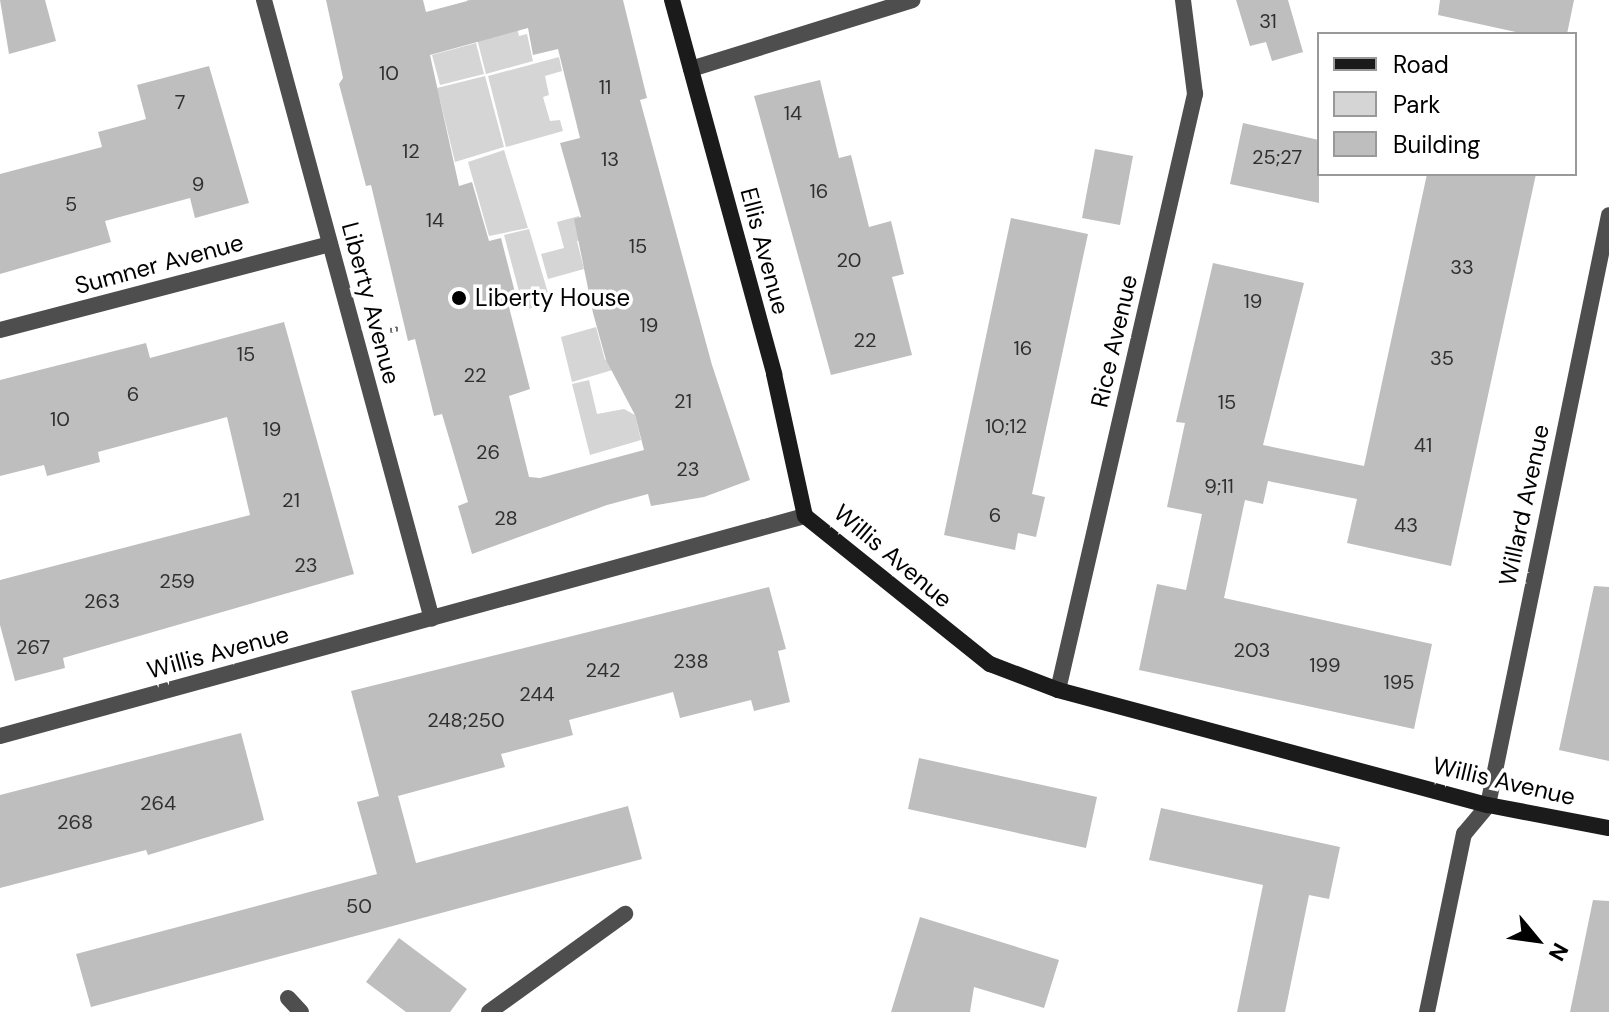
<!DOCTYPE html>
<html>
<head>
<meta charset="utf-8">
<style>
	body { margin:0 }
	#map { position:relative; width:1609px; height:1012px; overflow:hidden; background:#fff; font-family:"DM Sans",sans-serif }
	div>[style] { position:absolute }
	.green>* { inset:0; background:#d5d5d5 }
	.building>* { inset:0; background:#bebebe }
	.path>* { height:5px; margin-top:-2.5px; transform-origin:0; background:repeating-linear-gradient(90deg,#707070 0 2px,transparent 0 6px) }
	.lane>* { height:16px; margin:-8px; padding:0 8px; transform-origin:8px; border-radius:8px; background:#4e4e4e }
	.street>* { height:16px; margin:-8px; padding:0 8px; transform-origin:8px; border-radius:8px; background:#4e4e4e }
	.secondary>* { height:16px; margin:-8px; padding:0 8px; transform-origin:8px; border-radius:8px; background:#1b1b1b }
	.dots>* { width:22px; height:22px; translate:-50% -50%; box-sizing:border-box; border:4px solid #fff; border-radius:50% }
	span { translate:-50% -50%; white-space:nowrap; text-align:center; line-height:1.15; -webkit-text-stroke:7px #fff; paint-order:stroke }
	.number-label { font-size:20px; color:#303030 }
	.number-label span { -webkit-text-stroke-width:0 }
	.street-label { font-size:24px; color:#000 }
	.poi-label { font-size:24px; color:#000 }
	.left { translate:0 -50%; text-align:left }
	.legend { position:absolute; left:1317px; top:32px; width:260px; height:144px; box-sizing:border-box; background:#fff; border:2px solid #999; margin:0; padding:10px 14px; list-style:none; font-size:24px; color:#000 }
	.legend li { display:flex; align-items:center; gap:16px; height:40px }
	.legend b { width:40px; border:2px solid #999 }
	.north { position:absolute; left:1497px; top:900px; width:80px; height:80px; -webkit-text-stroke:6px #fff; paint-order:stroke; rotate:119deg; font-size:22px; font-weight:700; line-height:32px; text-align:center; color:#000 }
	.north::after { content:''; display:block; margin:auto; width:28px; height:36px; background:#000; clip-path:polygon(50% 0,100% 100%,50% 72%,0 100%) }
</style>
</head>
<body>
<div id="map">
	<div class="green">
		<div style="clip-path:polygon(467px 0,510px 0,519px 36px,527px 34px,533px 61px,486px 74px)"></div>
		<div style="clip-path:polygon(476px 43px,484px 74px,440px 85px,432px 55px)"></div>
		<div style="clip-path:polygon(559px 57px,562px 71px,545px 76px,549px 95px,543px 97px,550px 121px,560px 120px,563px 131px,506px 147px,488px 76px)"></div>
		<div style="clip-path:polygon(485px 76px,504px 147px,455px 162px,437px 88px)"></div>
		<div style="clip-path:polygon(504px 150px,528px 228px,489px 236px,468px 162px)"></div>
		<div style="clip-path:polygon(579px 216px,584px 239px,577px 241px,584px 269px,548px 279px,541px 254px,564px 248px,557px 222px)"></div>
		<div style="clip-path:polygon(529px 229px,551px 303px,524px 310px,504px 235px)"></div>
		<div style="clip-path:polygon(596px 327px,605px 360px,625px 356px,626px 366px,572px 382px,561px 337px)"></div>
		<div style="clip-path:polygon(589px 380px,597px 414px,624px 409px,635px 415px,641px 440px,590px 455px,572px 384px)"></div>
	</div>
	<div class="building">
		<div style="clip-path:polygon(0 0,45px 0,56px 41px,9px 54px)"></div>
		<div style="clip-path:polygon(evenodd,326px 0,423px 0,426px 12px,471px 0,623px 0,647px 98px,640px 100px,712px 365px,750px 480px,704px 497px,651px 506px,648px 494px,607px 505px,472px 554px,458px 506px,468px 502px,442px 414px,434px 416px,415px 339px,408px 341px,371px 185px,366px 186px,339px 84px,343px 78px,326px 0,528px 28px,533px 55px,558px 49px,580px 138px,560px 143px,581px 217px,574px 219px,593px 313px,606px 360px,635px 415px,644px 450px,540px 478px,529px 477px,509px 396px,530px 389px,509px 307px,518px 304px,501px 238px,489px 241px,472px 182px,459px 186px,430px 55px,528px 28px)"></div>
		<div style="clip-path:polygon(1236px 0,1288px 0,1303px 52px,1272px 61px,1266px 42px,1250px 46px)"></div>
		<div style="clip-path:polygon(1440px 0,1574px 0,1567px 34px,1525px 34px,1438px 15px)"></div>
		<div style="clip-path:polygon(209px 66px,249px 203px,195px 218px,190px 198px,105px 221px,111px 242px,0 274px,0 174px,102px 147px,98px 132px,146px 119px,137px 85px)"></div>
		<div style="clip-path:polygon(820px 80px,839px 158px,851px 155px,869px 227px,891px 221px,904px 274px,892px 277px,912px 355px,831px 375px,754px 96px)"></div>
		<div style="clip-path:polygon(1243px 123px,1319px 140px,1319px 203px,1230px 184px)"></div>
		<div style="clip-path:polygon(1095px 149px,1133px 156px,1120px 225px,1082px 218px)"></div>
		<div style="clip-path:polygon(1427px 174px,1536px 174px,1451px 566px,1347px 543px,1357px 499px,1268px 481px,1263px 504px,1245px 500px,1224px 598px,1432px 644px,1414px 729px,1139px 670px,1157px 584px,1186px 590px,1202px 514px,1167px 507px,1185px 423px,1176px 422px,1213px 263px,1304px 283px,1263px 445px,1364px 466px)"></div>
		<div style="clip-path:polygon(1011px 218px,1088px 234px,1032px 494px,1045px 497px,1036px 537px,1018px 533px,1015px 550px,944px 535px)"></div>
		<div style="clip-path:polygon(284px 322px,354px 574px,63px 658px,65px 668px,15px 681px,0 625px,0 580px,250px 515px,227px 417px,98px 452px,100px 462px,47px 476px,44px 465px,0 476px,0 380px,146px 343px,150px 358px)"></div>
		<div style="clip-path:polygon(1594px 586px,1609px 587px,1609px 761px,1559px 750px)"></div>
		<div style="clip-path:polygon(769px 587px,786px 649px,778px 651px,790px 702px,754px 711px,751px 700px,680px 718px,673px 692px,569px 720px,573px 735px,501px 754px,505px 767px,398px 796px,416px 863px,628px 806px,642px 859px,91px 1007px,76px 954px,377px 874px,357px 802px,379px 796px,351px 691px)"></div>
		<div style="clip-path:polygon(241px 733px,264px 820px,148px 855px,146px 850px,0 888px,0 795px)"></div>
		<div style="clip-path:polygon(919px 758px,1097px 797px,1086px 848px,908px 809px)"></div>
		<div style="clip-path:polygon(1161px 808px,1340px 847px,1329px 899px,1309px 895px,1285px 1012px,1237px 1012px,1263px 885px,1149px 860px)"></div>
		<div style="clip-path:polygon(1593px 900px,1609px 901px,1609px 1012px,1570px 1012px)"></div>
		<div style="clip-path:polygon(920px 917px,1059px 960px,1044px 1008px,974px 987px,970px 1012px,891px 1012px)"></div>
		<div style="clip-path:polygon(399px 938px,467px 989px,450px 1012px,406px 1012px,366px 982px)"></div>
	</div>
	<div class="path">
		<div style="left:390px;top:330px;width:9px;rotate:-13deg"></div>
	</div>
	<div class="lane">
		<div style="left:288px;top:998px;width:19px;rotate:47deg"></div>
		<div style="left:489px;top:1012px;width:168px;rotate:-35.8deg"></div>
	</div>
	<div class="street">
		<div style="left:264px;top:0;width:641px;rotate:74.82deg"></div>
		<div style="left:691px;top:69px;width:232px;rotate:-17.3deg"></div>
		<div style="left:0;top:330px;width:341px;rotate:-14.6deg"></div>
		<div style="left:1058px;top:690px;width:612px;rotate:-77.05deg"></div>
		<div style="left:1195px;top:94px;width:95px;rotate:-97.3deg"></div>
		<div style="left:0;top:736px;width:835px;rotate:-15.29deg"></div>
		<div style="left:1427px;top:1012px;width:182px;rotate:-78.3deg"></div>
		<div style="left:1464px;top:834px;width:38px;rotate:-50deg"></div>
		<div style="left:1488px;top:805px;width:602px;rotate:-78.41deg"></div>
	</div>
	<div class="secondary">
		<div style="left:672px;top:0;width:388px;rotate:74.7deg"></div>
		<div style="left:774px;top:374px;width:145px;rotate:77.7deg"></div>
		<div style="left:805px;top:516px;width:237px;rotate:38.7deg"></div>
		<div style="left:990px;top:664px;width:73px;rotate:20.9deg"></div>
		<div style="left:1058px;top:690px;width:445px;rotate:15deg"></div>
		<div style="left:1488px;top:805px;width:123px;rotate:10.8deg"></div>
	</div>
	<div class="dots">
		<div style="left:459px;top:298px;background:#000"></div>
	</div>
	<div class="number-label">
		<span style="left:1268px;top:21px">31</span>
		<span style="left:389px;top:73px">10</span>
		<span style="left:605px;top:87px">11</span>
		<span style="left:180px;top:102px">7</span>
		<span style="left:793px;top:113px">14</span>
		<span style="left:411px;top:151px">12</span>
		<span style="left:1277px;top:157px">25;27</span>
		<span style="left:610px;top:159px">13</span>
		<span style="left:198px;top:184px">9</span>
		<span style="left:819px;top:191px">16</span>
		<span style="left:71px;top:204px">5</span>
		<span style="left:435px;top:220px">14</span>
		<span style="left:638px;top:246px">15</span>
		<span style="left:849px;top:260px">20</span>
		<span style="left:1462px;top:267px">33</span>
		<span style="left:1253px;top:301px">19</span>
		<span style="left:649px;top:325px">19</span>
		<span style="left:865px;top:340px">22</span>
		<span style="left:1023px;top:348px">16</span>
		<span style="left:246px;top:354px">15</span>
		<span style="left:1442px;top:358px">35</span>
		<span style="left:475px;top:375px">22</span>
		<span style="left:133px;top:394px">6</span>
		<span style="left:683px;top:401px">21</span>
		<span style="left:1227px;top:402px">15</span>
		<span style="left:60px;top:419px">10</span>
		<span style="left:1006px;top:426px">10;12</span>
		<span style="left:272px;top:429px">19</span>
		<span style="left:1423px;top:445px">41</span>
		<span style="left:488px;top:452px">26</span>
		<span style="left:688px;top:469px">23</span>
		<span style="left:1219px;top:486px">9;11</span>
		<span style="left:291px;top:500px">21</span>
		<span style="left:995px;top:515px">6</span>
		<span style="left:506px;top:518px">28</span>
		<span style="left:1406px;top:525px">43</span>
		<span style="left:306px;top:565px">23</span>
		<span style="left:177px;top:581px">259</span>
		<span style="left:102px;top:601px">263</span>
		<span style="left:33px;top:647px">267</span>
		<span style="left:1252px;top:650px">203</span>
		<span style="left:691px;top:661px">238</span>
		<span style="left:1325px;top:665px">199</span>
		<span style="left:603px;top:670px">242</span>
		<span style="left:1399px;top:682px">195</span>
		<span style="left:537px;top:694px">244</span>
		<span style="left:466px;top:720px">248;250</span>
		<span style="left:158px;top:803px">264</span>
		<span style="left:75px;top:822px">268</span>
		<span style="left:359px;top:906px">50</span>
	</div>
	<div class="street-label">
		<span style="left:765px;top:251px;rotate:75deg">Ellis Avenue</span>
		<span style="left:159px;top:264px;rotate:-15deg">Sumner Avenue</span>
		<span style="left:371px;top:303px;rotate:75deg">Liberty Avenue</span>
		<span style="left:1114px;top:341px;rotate:-77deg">Rice Avenue</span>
		<span style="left:1524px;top:505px;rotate:-78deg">Willard Avenue</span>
		<span style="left:893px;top:556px;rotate:40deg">Willis Avenue</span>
		<span style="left:218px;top:652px;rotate:-15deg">Willis Avenue</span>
		<span style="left:1504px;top:781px;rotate:13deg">Willis Avenue</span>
	</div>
	<div class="poi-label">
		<span class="left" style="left:475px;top:298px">Liberty House</span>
	</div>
	<ul class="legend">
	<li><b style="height:10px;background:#1b1b1b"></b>Road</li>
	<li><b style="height:22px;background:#d5d5d5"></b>Park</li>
	<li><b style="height:22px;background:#bebebe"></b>Building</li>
	</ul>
	<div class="north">N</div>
</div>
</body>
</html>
